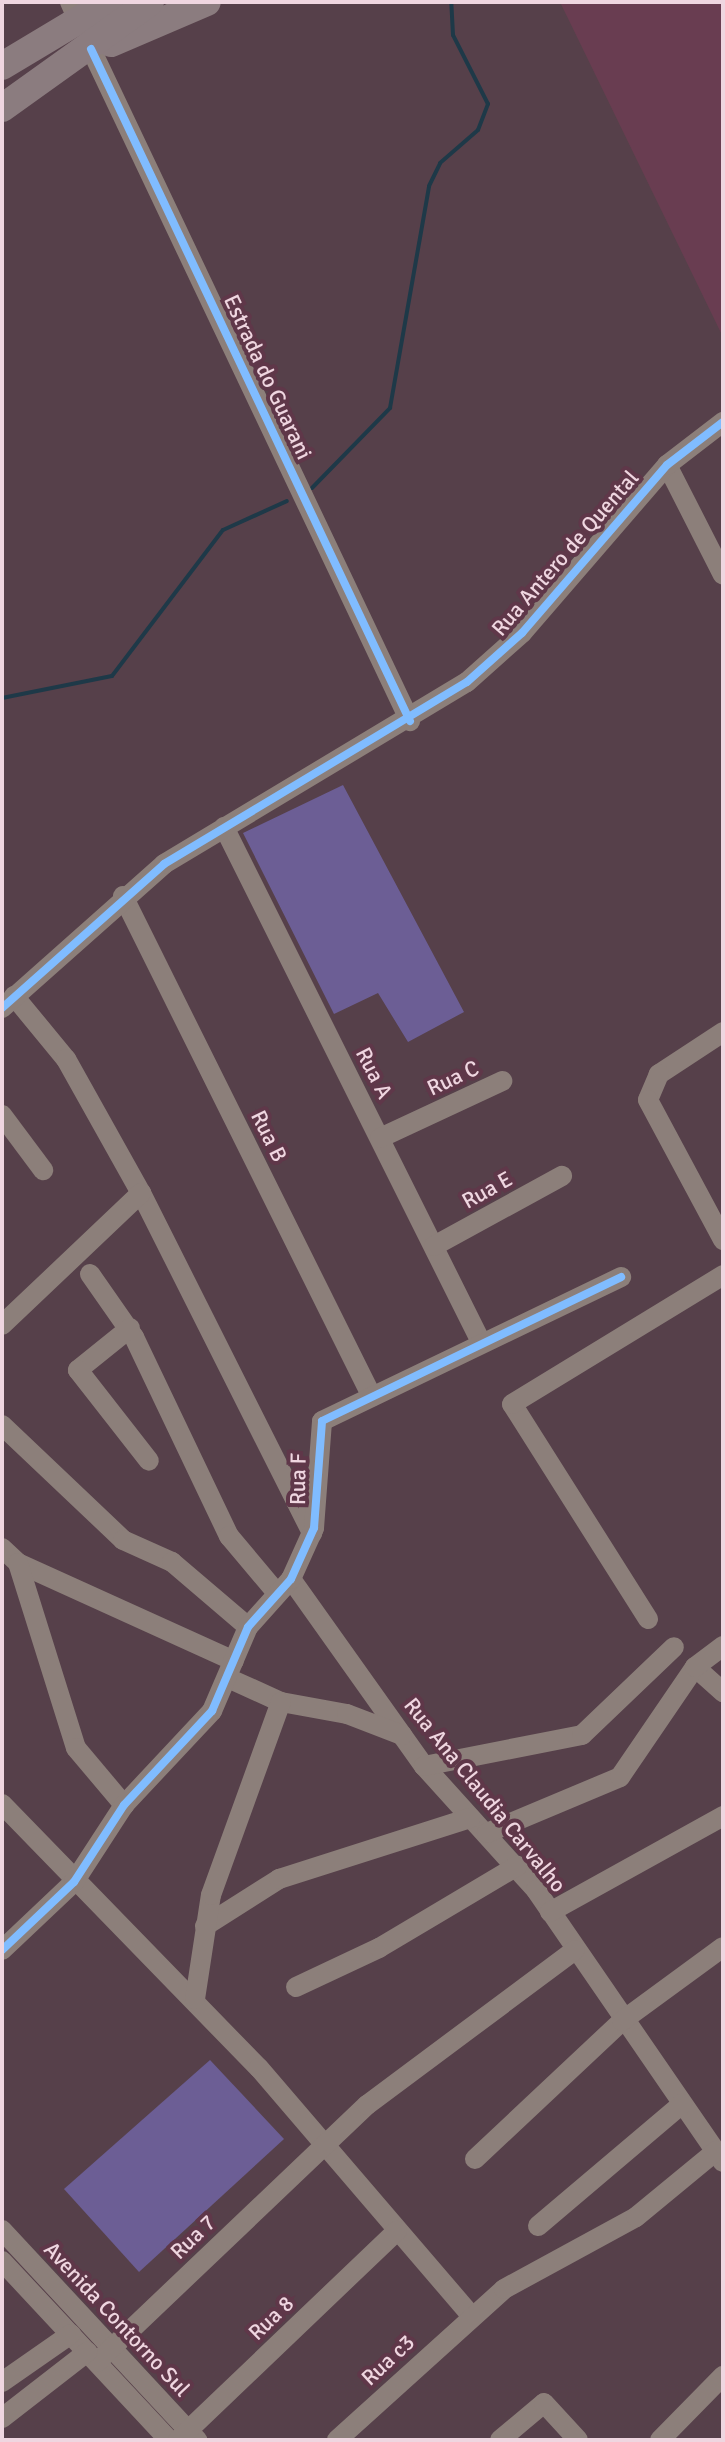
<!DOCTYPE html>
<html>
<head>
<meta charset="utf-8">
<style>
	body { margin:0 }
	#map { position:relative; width:725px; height:2442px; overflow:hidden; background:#56404a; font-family:Signika,sans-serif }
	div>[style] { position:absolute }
	.built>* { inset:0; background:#693d51 }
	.green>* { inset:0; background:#6c5e95 }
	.stream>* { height:4px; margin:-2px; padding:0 2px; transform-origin:2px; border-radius:2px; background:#1e3948 }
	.minor>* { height:20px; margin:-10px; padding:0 10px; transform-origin:10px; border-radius:10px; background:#8c7f7a }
	.highway>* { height:28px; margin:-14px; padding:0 14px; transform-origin:14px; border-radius:14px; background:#8b7c7f }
	.cycleway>* { height:8px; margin:-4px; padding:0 4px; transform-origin:4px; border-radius:4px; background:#80bcff }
	span { translate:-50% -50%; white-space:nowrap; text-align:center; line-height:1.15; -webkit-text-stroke:8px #5f3749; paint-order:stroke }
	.street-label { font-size:22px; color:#efd6e0 }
	.frame { position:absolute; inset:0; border:4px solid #efd6e0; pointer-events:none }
</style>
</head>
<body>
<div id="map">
	<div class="built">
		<div style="clip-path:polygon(560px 2px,723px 2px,723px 337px)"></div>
	</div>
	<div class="green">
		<div style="clip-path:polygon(343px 785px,464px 1012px,408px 1042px,378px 993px,334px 1014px,243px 833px)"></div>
		<div style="clip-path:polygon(210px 2060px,284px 2139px,139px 2272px,64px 2189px)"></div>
	</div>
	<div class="stream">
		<div style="left:312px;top:488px;width:112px;rotate:-45.7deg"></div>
		<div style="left:390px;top:408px;width:225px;rotate:-80deg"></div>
		<div style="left:429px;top:186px;width:25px;rotate:-64deg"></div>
		<div style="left:440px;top:163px;width:50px;rotate:-41deg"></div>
		<div style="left:478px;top:130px;width:28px;rotate:-69deg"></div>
		<div style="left:488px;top:104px;width:77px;rotate:-116.9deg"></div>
		<div style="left:453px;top:35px;width:33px;rotate:-93deg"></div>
		<div style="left:2px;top:698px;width:112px;rotate:-11.3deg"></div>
		<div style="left:112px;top:676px;width:183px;rotate:-52.8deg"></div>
		<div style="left:223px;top:530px;width:70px;rotate:-24.4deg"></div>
	</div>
	<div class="minor">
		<div style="left:70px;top:2px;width:22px;rotate:66deg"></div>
		<div style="left:91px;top:49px;width:744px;rotate:64.61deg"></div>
		<div style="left:667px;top:465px;width:123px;rotate:63deg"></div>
		<div style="left:224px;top:827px;width:576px;rotate:63.48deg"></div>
		<div style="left:123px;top:896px;width:559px;rotate:63.57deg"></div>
		<div style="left:14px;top:996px;width:82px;rotate:50.5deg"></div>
		<div style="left:66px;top:1059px;width:154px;rotate:60.8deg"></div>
		<div style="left:141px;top:1193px;width:381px;rotate:63.3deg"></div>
		<div style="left:2px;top:1008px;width:217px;rotate:-41.6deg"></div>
		<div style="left:164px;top:864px;width:353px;rotate:-31deg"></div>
		<div style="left:467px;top:682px;width:74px;rotate:-41.7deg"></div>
		<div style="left:522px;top:633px;width:222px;rotate:-49.2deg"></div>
		<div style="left:667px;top:465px;width:71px;rotate:-37.5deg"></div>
		<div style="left:723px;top:1032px;width:77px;rotate:146.7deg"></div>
		<div style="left:659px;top:1074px;width:28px;rotate:113deg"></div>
		<div style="left:648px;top:1100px;width:159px;rotate:61.8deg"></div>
		<div style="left:2px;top:1115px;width:69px;rotate:53.3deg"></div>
		<div style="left:380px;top:1138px;width:135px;rotate:-25deg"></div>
		<div style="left:434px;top:1246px;width:146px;rotate:-28.7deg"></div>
		<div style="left:90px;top:1274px;width:77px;rotate:55.1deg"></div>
		<div style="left:134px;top:1337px;width:221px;rotate:64.5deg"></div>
		<div style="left:229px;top:1536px;width:73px;rotate:50deg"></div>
		<div style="left:2px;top:1325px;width:192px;rotate:-43.5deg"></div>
		<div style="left:130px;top:1328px;width:67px;rotate:141.1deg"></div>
		<div style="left:78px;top:1370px;width:115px;rotate:52deg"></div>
		<div style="left:2px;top:1425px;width:167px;rotate:43.5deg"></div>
		<div style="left:123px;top:1540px;width:54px;rotate:24.2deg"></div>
		<div style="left:172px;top:1562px;width:100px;rotate:40.5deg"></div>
		<div style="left:2px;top:1548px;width:22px;rotate:43deg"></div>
		<div style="left:18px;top:1563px;width:237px;rotate:24.4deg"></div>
		<div style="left:18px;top:1563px;width:194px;rotate:72.6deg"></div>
		<div style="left:76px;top:1748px;width:75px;rotate:49.9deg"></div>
		<div style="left:291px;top:1579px;width:229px;rotate:54.6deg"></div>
		<div style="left:424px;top:1766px;width:167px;rotate:47.9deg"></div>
		<div style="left:536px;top:1890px;width:330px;rotate:55.5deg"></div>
		<div style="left:648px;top:1619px;width:254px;rotate:-122.3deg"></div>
		<div style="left:512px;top:1404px;width:247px;rotate:-31.4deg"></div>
		<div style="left:695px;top:1667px;width:38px;rotate:42deg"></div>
		<div style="left:230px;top:1679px;width:56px;rotate:24.3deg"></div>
		<div style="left:281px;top:1702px;width:67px;rotate:10.3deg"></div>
		<div style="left:347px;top:1714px;width:59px;rotate:20.9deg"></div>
		<div style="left:424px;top:1766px;width:161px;rotate:-11.1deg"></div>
		<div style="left:582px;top:1735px;width:127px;rotate:-43.7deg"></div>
		<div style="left:2px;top:1804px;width:368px;rotate:45.8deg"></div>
		<div style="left:259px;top:2068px;width:326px;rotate:49.4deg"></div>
		<div style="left:487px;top:1833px;width:144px;rotate:-22.8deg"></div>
		<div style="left:620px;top:1777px;width:133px;rotate:-55.7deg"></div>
		<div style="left:695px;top:1667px;width:35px;rotate:-37deg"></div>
		<div style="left:550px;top:1912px;width:198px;rotate:-29deg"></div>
		<div style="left:205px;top:1926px;width:88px;rotate:-32.4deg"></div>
		<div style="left:279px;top:1879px;width:201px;rotate:-17.7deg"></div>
		<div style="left:2px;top:1950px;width:99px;rotate:-43.4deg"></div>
		<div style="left:74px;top:1882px;width:92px;rotate:-57deg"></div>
		<div style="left:124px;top:1805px;width:129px;rotate:-46.9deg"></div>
		<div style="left:212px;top:1711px;width:91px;rotate:-66.8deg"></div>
		<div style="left:248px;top:1627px;width:64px;rotate:-48.1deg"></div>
		<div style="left:291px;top:1579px;width:56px;rotate:-65.7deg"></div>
		<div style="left:314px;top:1528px;width:107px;rotate:-85.7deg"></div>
		<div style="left:322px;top:1421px;width:332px;rotate:-25.7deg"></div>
		<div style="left:296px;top:1987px;width:92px;rotate:-25.2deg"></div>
		<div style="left:379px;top:1948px;width:161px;rotate:-30.7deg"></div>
		<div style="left:195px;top:1999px;width:105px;rotate:-81.3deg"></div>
		<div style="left:211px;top:1895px;width:205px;rotate:-70.1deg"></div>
		<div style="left:475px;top:2159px;width:202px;rotate:-43.2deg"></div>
		<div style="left:622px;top:2021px;width:125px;rotate:-36.2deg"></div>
		<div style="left:538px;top:2226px;width:189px;rotate:-40.3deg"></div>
		<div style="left:2px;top:2230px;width:287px;rotate:47.1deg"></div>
		<div style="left:2px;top:2261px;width:245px;rotate:47deg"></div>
		<div style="left:97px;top:2362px;width:373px;rotate:-43.6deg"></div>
		<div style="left:367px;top:2105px;width:259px;rotate:-36.7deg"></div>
		<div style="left:2px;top:2382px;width:84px;rotate:-34.8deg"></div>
		<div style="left:2px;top:2418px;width:108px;rotate:-37.8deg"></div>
		<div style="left:178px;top:2440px;width:303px;rotate:-43.7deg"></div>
		<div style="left:337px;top:2440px;width:225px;rotate:-42.1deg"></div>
		<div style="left:504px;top:2289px;width:150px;rotate:-28.6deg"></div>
		<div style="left:636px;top:2217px;width:104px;rotate:-39.5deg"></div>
		<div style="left:500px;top:2440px;width:57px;rotate:-40.1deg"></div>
		<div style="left:544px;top:2403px;width:50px;rotate:47.4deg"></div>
		<div style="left:660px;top:2440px;width:90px;rotate:-45.5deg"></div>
	</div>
	<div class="highway">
		<div style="left:111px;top:43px;width:104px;rotate:-23.1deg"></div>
		<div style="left:2px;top:66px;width:125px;rotate:-30.9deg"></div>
		<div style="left:2px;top:108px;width:182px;rotate:-35.6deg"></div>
	</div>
	<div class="cycleway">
		<div style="left:91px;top:49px;width:744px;rotate:64.61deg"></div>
		<div style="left:2px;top:1008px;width:217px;rotate:-41.6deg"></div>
		<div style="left:164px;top:864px;width:353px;rotate:-31deg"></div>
		<div style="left:467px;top:682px;width:74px;rotate:-41.7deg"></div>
		<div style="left:522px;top:633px;width:222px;rotate:-49.2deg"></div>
		<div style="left:667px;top:465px;width:71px;rotate:-37.5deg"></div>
		<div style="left:2px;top:1950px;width:99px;rotate:-43.4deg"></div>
		<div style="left:74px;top:1882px;width:92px;rotate:-57deg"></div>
		<div style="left:124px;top:1805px;width:129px;rotate:-46.9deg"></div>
		<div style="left:212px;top:1711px;width:91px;rotate:-66.8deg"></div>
		<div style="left:248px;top:1627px;width:64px;rotate:-48.1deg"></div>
		<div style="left:291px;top:1579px;width:56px;rotate:-65.7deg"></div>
		<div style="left:314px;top:1528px;width:107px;rotate:-85.7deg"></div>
		<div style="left:322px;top:1421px;width:332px;rotate:-25.7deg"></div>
	</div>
	<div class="street-label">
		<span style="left:268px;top:377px;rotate:65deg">Estrada do Guarani</span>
		<span style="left:565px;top:553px;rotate:-49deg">Rua Antero de Quental</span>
		<span style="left:374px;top:1073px;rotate:63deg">Rua A</span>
		<span style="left:453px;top:1078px;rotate:-25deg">Rua C</span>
		<span style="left:269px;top:1136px;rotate:64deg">Rua B</span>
		<span style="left:487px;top:1190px;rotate:-29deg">Rua E</span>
		<span style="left:298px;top:1479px;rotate:-89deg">Rua F</span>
		<span style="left:485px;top:1795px;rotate:51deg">Rua Ana Claudia Carvalho</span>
		<span style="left:193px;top:2237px;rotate:-44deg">Rua 7</span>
		<span style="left:271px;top:2318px;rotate:-44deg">Rua 8</span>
		<span style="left:117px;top:2319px;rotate:47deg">Avenida Contorno Sul</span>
		<span style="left:388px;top:2360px;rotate:-43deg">Rua c3</span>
	</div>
	<div class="frame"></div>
</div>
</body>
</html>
